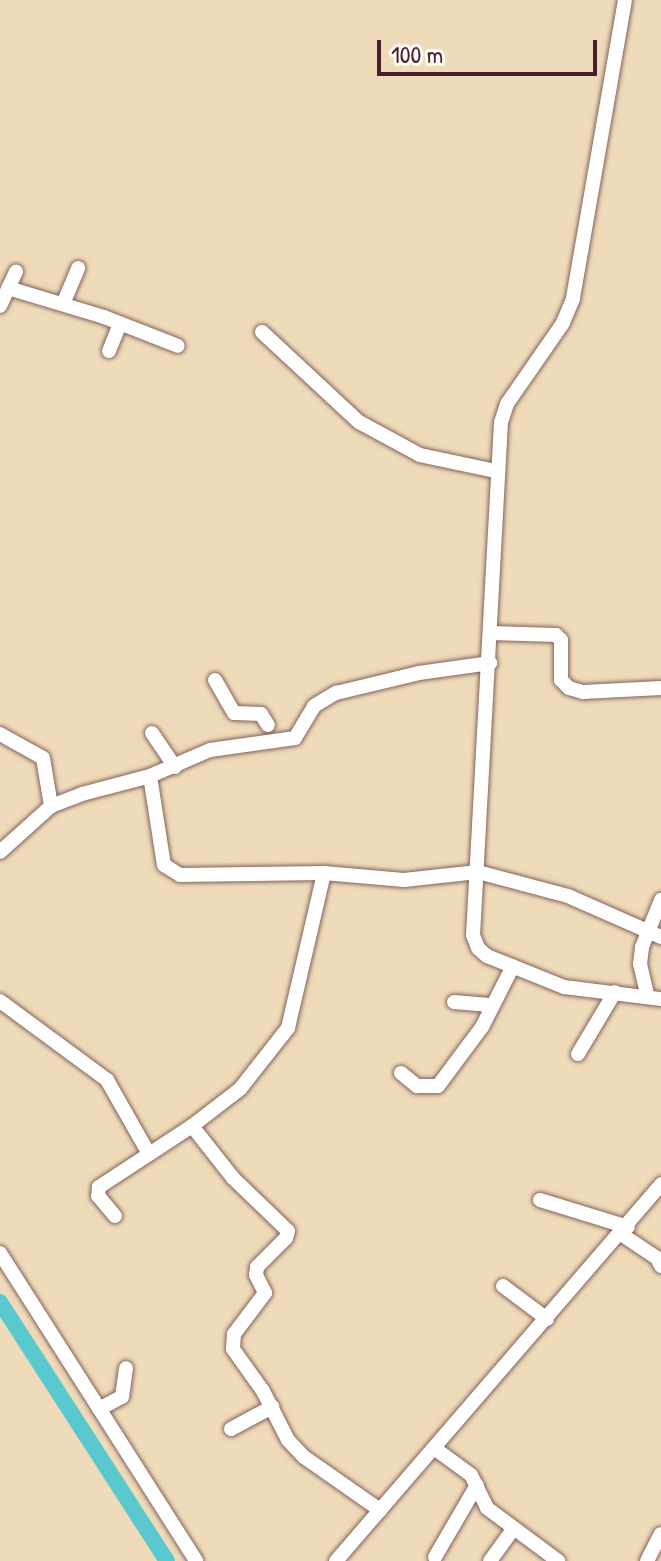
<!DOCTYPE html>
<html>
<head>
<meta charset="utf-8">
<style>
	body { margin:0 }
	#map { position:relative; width:661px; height:1561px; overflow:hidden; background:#efdbb9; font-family:"Patrick Hand",sans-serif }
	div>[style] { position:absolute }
	.canal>* { height:16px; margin:-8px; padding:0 8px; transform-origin:8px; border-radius:8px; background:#5ac8cf }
	.roads { filter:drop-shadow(0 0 2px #84615d) drop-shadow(0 0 2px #84615d) }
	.minor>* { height:14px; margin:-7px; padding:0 7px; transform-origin:7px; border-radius:7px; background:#fff }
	span { translate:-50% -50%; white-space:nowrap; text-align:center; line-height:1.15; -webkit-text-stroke:8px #fdfcf7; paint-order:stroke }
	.scale { position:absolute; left:377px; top:40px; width:220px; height:36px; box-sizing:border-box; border:4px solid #4a1f2b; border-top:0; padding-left:10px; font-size:24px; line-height:28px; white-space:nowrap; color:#4a1f2b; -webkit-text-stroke:6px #fdfcf7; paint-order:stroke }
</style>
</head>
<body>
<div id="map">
	<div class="canal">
		<div style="left:0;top:1302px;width:308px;rotate:57.2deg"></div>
	</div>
	<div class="roads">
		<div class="minor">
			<div style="left:625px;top:0;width:303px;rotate:99.9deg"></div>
			<div style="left:573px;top:299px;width:26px;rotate:113deg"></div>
			<div style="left:563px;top:323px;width:98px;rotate:124.7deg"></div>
			<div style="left:507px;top:404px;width:19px;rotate:108deg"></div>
			<div style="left:501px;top:422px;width:514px;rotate:93.12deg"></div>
			<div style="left:473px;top:935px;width:14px;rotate:69deg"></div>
			<div style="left:478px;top:948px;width:12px;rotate:42deg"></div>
			<div style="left:487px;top:956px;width:83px;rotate:21.9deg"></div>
			<div style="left:564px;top:987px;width:98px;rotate:7.1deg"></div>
			<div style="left:8px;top:288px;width:100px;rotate:16.8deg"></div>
			<div style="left:104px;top:317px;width:79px;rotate:21.4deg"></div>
			<div style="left:63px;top:304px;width:39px;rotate:-67deg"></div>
			<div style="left:0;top:306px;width:38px;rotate:-65deg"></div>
			<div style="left:262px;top:332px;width:132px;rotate:42.9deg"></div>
			<div style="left:359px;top:422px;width:69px;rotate:28.4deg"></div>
			<div style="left:420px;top:455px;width:78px;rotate:11.9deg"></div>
			<div style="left:109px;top:351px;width:29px;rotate:-68deg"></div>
			<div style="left:491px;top:633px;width:65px;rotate:1.8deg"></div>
			<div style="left:556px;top:635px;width:7px;rotate:45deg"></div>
			<div style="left:561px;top:640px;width:40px;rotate:90deg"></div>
			<div style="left:561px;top:680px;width:11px;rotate:45deg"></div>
			<div style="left:569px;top:688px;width:15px;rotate:16deg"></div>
			<div style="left:583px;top:692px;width:78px;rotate:-2.9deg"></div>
			<div style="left:215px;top:680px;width:38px;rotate:60deg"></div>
			<div style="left:234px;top:713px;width:27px;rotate:2deg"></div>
			<div style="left:261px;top:714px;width:13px;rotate:58deg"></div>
			<div style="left:152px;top:733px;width:41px;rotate:55.9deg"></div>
			<div style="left:0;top:734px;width:49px;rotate:29.2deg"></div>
			<div style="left:43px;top:758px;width:49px;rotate:80.5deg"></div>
			<div style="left:150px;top:776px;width:90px;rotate:81.1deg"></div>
			<div style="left:164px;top:865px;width:19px;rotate:32deg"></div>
			<div style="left:180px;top:875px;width:144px;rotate:-0.8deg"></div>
			<div style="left:324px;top:873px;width:80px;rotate:5deg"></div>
			<div style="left:404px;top:880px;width:74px;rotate:-6.2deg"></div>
			<div style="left:478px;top:872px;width:93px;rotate:14.9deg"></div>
			<div style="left:568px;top:896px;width:102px;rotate:23.8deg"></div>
			<div style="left:0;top:852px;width:69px;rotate:-42deg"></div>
			<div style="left:51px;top:806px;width:33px;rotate:-21deg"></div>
			<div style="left:82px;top:794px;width:70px;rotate:-14.8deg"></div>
			<div style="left:150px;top:776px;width:65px;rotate:-23.4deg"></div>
			<div style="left:210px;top:750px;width:86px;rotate:-8deg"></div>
			<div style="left:295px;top:738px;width:37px;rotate:-59deg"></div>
			<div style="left:314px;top:706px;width:26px;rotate:-31deg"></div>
			<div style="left:336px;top:693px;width:85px;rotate:-13.5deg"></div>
			<div style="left:419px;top:673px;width:72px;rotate:-8deg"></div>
			<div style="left:647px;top:994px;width:31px;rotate:-103deg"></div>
			<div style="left:640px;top:964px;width:17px;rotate:-83deg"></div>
			<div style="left:642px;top:947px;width:51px;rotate:-68deg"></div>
			<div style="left:0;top:1001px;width:133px;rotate:36.4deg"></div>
			<div style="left:107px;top:1080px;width:85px;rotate:60.4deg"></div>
			<div style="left:454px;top:1002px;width:38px;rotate:5deg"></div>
			<div style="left:578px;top:1054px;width:72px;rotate:-59.2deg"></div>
			<div style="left:401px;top:1073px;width:21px;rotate:39deg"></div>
			<div style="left:417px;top:1086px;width:21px"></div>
			<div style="left:438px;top:1086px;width:74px;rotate:-53.3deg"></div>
			<div style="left:482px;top:1027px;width:68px;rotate:-63.1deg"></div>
			<div style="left:192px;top:1126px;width:66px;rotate:51.7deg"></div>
			<div style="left:233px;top:1178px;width:76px;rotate:43.9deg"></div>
			<div style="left:288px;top:1231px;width:7px;rotate:106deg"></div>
			<div style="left:286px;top:1238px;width:41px;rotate:135deg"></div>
			<div style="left:257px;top:1267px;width:8px;rotate:97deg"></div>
			<div style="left:256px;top:1275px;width:20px;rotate:63deg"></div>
			<div style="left:265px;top:1293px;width:51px;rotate:127.1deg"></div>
			<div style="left:234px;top:1334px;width:15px;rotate:94deg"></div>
			<div style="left:233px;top:1349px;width:52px;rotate:54.5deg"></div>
			<div style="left:263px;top:1391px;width:55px;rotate:63deg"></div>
			<div style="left:288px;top:1440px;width:23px;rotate:47deg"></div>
			<div style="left:304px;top:1457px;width:93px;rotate:34.9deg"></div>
			<div style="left:540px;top:1200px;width:92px;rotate:17.1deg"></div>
			<div style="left:115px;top:1216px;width:26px;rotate:-130deg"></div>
			<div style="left:98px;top:1196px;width:9px;rotate:-84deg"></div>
			<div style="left:99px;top:1187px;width:111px;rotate:-33.3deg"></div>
			<div style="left:192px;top:1126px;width:61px;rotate:-37.6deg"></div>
			<div style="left:240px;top:1089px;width:78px;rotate:-51.8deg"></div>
			<div style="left:288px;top:1028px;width:159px;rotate:-76.9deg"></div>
			<div style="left:621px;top:1234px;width:43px;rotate:33.7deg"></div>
			<div style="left:657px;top:1258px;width:9px;rotate:63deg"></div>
			<div style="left:0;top:1253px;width:365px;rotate:57.5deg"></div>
			<div style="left:503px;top:1286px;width:55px;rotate:36.9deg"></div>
			<div style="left:99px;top:1409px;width:26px;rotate:-28deg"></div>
			<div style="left:122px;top:1397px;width:29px;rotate:-82deg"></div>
			<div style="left:231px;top:1429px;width:47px;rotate:-28.2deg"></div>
			<div style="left:434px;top:1448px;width:46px;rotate:36.1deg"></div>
			<div style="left:471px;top:1475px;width:37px;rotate:64deg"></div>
			<div style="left:487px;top:1508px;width:89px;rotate:36.7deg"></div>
			<div style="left:435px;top:1557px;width:83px;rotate:-59.7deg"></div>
			<div style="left:336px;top:1561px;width:498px;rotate:-49.2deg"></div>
			<div style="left:490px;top:1561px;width:39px;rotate:-54deg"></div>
			<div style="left:647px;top:1561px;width:30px;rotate:-63deg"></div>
		</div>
	</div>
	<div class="scale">100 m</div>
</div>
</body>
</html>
